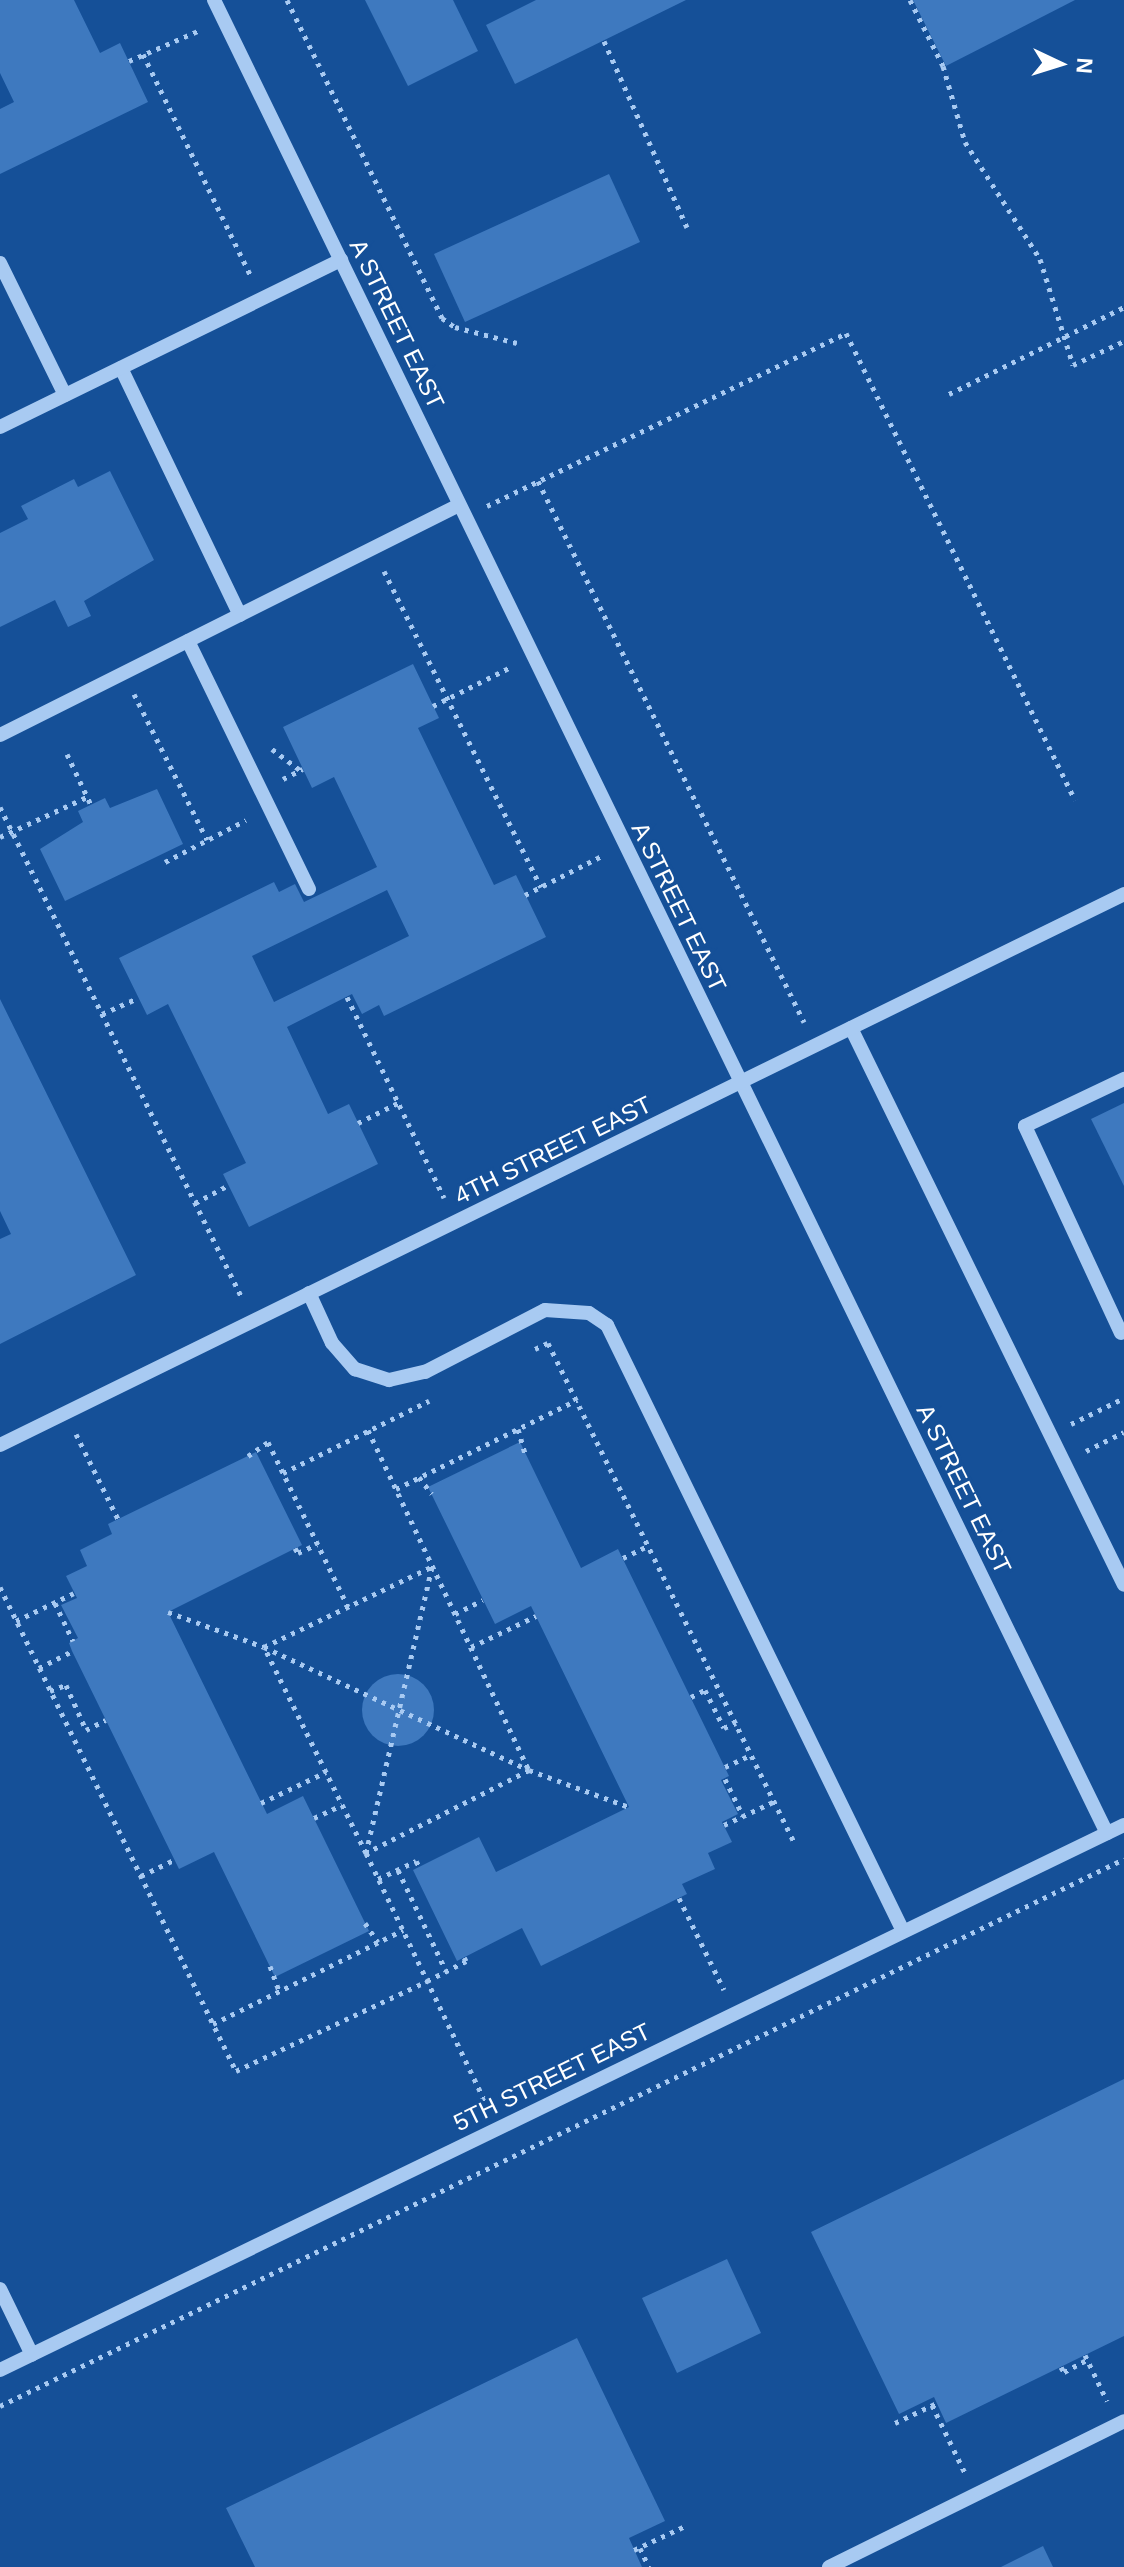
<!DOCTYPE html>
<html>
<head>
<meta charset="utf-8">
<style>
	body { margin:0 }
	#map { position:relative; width:1124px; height:2567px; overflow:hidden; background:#155098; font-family:Arial,sans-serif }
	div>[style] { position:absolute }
	.building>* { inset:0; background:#3e79bf }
	.round { border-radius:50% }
	.path>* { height:5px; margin-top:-2.5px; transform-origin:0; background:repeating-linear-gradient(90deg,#a8caf2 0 4px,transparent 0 10px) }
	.minor>* { height:14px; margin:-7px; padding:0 7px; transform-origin:7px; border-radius:7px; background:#a8caf2 }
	span { translate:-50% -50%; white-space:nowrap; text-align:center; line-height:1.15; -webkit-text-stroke:6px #155098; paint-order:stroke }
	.street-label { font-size:24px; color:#fff }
	.north { position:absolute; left:1020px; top:24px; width:80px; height:80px; -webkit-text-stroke:6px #155098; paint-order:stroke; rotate:94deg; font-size:22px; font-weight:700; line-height:32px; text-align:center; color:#fff }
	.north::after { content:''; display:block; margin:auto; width:28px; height:36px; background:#fff; clip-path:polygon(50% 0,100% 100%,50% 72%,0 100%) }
</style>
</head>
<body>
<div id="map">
	<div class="building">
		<div style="clip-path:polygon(0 0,74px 0,100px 53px,120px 43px,148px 102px,0 174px,0 109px,14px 102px,0 73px)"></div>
		<div style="clip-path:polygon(365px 0,453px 0,478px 51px,408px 86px)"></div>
		<div style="clip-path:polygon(536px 0,686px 0,515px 84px,486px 25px)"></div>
		<div style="clip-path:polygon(913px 0,1075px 0,946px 66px)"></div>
		<div style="clip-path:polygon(609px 174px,640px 242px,465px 322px,434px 254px)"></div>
		<div style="clip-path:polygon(110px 471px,154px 560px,84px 601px,91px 616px,68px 627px,55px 600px,0 627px,0 533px,28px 519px,21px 506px,74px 479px,78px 487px)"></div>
		<div style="clip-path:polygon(evenodd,413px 664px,439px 718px,418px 728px,494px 885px,516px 875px,546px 937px,384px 1016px,379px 1005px,362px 1014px,352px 994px,287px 1027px,328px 1114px,349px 1104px,378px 1164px,249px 1227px,223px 1174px,246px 1163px,168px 1004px,147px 1015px,119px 958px,274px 882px,279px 892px,295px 884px,304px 902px,377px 867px,334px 777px,312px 788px,283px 727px,413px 664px,387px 890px,409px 936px,274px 1002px,252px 956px,387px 890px)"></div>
		<div style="clip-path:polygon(157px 789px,183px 844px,65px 901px,40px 849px,83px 822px,78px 811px,105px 798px,110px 808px)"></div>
		<div style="clip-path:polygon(0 999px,136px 1275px,0 1344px,0 1239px,11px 1234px,0 1211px)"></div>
		<div style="clip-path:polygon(1124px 1103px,1124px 1186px,1091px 1119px)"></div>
		<div style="clip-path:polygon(520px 1442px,581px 1568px,618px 1549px,729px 1776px,721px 1780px,738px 1814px,722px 1822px,732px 1842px,708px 1853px,715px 1869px,682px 1884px,687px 1894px,541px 1966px,522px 1928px,457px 1961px,413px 1870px,479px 1837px,496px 1872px,629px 1807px,531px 1606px,495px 1624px,428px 1487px)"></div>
		<div style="clip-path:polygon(256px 1452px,302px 1545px,168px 1612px,267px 1814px,303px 1796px,369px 1931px,275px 1977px,214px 1852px,179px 1869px,72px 1651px,69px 1643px,78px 1638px,61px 1605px,77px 1598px,66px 1576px,87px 1566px,80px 1550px,112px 1534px,108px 1524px)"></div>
		<div class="round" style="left:362px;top:1674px;width:72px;height:72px"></div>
		<div style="clip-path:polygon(1124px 2079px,1124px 2336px,946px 2423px,934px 2397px,899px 2414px,811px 2232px)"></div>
		<div style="clip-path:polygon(727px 2259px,761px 2333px,677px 2373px,642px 2298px)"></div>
		<div style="clip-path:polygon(577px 2338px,665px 2521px,629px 2538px,642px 2567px,255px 2567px,226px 2508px)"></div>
		<div style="clip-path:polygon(1043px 2546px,1053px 2567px,1001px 2567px)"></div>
	</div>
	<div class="path">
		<div style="left:287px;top:0;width:354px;rotate:64deg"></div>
		<div style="left:442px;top:318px;width:16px;rotate:35deg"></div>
		<div style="left:455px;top:327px;width:64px;rotate:14.5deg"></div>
		<div style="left:910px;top:0;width:74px;rotate:63.4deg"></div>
		<div style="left:943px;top:66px;width:79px;rotate:73.9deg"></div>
		<div style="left:965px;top:142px;width:139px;rotate:57.3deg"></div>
		<div style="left:1040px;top:259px;width:111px;rotate:72.7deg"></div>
		<div style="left:1073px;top:365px;width:56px;rotate:-25.2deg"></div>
		<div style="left:604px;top:41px;width:204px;rotate:66deg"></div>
		<div style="left:143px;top:54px;width:247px;rotate:64.1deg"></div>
		<div style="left:129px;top:61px;width:77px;rotate:-23.6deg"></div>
		<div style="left:949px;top:394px;width:195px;rotate:-26.4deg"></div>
		<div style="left:538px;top:481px;width:603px;rotate:63.82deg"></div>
		<div style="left:487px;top:506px;width:399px;rotate:-25.7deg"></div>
		<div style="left:846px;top:333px;width:520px;rotate:63.88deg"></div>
		<div style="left:384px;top:571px;width:353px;rotate:63.6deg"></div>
		<div style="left:134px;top:694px;width:163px;rotate:63.4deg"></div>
		<div style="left:433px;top:706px;width:87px;rotate:-26.6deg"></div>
		<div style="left:272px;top:749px;width:35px;rotate:37deg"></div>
		<div style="left:67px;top:754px;width:56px;rotate:64.8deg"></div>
		<div style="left:283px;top:779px;width:22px;rotate:-27deg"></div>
		<div style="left:0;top:807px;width:547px;rotate:63.76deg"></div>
		<div style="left:0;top:837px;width:96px;rotate:-24.7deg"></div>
		<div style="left:165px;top:862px;width:91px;rotate:-27.4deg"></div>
		<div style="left:525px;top:895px;width:86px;rotate:-26.9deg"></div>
		<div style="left:347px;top:997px;width:223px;rotate:64.2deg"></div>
		<div style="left:102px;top:1014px;width:39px;rotate:-24deg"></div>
		<div style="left:358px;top:1123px;width:45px;rotate:-26.6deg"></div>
		<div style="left:195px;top:1203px;width:38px;rotate:-28deg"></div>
		<div style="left:535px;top:1349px;width:14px;rotate:-25deg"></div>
		<div style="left:548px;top:1343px;width:556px;rotate:63.76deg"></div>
		<div style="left:1071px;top:1424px;width:59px;rotate:-26.1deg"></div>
		<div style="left:518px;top:1429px;width:25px;rotate:74deg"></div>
		<div style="left:368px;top:1430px;width:376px;rotate:64.7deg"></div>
		<div style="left:529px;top:1770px;width:183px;rotate:153deg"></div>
		<div style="left:366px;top:1853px;width:230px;rotate:-116.3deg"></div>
		<div style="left:264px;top:1647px;width:187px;rotate:-25.6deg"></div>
		<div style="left:76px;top:1434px;width:95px;rotate:63.7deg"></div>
		<div style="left:1086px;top:1451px;width:42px;rotate:-26.6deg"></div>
		<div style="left:248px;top:1456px;width:24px;rotate:-35deg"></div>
		<div style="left:268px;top:1442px;width:183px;rotate:64.1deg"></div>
		<div style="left:283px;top:1473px;width:163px;rotate:-26.3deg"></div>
		<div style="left:419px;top:1477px;width:21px;rotate:53deg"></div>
		<div style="left:396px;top:1489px;width:202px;rotate:-26.2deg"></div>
		<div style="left:295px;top:1548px;width:6px;rotate:59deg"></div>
		<div style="left:298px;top:1553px;width:21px;rotate:-25deg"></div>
		<div style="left:623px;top:1558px;width:28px;rotate:-26deg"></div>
		<div style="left:432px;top:1567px;width:294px;rotate:103deg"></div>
		<div style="left:366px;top:1853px;width:280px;rotate:64.4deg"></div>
		<div style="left:0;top:1587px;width:538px;rotate:64.01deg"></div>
		<div style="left:236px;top:2071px;width:211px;rotate:-25.2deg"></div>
		<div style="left:427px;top:1981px;width:44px;rotate:-27.1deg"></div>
		<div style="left:466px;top:1961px;width:4px;rotate:-117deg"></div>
		<div style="left:55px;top:1603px;width:42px;rotate:64.7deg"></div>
		<div style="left:168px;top:1612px;width:102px;rotate:20deg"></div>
		<div style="left:264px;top:1647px;width:292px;rotate:24.9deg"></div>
		<div style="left:529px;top:1770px;width:107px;rotate:20.3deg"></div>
		<div style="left:455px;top:1614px;width:31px;rotate:-27deg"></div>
		<div style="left:16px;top:1621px;width:64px;rotate:-25.8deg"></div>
		<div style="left:471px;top:1647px;width:72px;rotate:-25.5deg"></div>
		<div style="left:39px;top:1668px;width:37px;rotate:-27deg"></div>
		<div style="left:50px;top:1691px;width:17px;rotate:-21deg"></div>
		<div style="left:66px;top:1685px;width:49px;rotate:66deg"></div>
		<div style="left:86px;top:1730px;width:22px;rotate:-27deg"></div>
		<div style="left:691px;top:1697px;width:16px;rotate:-27deg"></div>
		<div style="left:705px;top:1690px;width:42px;rotate:63.4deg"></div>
		<div style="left:724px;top:1728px;width:13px;rotate:-23deg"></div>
		<div style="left:725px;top:1767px;width:29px;rotate:-25deg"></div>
		<div style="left:725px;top:1779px;width:41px;rotate:64.1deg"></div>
		<div style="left:261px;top:1803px;width:72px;rotate:-25.5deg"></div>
		<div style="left:314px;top:1818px;width:31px;rotate:-25deg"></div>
		<div style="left:724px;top:1825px;width:56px;rotate:-25.2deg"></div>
		<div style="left:398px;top:1870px;width:112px;rotate:64.6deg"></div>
		<div style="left:141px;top:1876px;width:37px;rotate:-26deg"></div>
		<div style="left:378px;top:1879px;width:42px;rotate:-25.3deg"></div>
		<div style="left:416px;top:1861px;width:6px;rotate:59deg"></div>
		<div style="left:679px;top:1898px;width:102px;rotate:63.9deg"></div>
		<div style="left:365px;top:1923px;width:23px;rotate:56deg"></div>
		<div style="left:270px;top:1966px;width:27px;rotate:70deg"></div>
		<div style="left:213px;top:2024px;width:212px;rotate:-26.3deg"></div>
		<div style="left:1085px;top:2355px;width:51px;rotate:64.4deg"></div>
		<div style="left:1061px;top:2367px;width:6px;rotate:59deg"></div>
		<div style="left:1064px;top:2372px;width:26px;rotate:-28deg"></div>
		<div style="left:932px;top:2405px;width:76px;rotate:64.1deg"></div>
		<div style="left:0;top:2406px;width:1250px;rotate:-25.95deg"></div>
		<div style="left:895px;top:2423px;width:47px;rotate:-25.5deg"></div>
		<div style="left:640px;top:2548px;width:21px;rotate:65deg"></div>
		<div style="left:634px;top:2550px;width:56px;rotate:-25.2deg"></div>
	</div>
	<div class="minor">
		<div style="left:214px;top:0;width:2039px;rotate:64.03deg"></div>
		<div style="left:0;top:263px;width:147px;rotate:63.8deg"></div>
		<div style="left:121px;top:368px;width:274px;rotate:64.3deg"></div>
		<div style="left:0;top:427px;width:380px;rotate:-26.1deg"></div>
		<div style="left:188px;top:641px;width:276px;rotate:64deg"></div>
		<div style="left:0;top:735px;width:513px;rotate:-26.61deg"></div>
		<div style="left:851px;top:1028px;width:620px;rotate:63.89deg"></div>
		<div style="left:309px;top:1293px;width:55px;rotate:65.3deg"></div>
		<div style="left:332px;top:1343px;width:35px;rotate:49deg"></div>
		<div style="left:355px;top:1369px;width:36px;rotate:18deg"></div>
		<div style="left:389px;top:1380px;width:37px;rotate:-13deg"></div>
		<div style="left:425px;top:1372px;width:135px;rotate:-27.3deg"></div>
		<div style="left:545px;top:1310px;width:44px;rotate:3.9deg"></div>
		<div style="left:589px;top:1313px;width:22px;rotate:34deg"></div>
		<div style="left:607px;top:1325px;width:674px;rotate:63.97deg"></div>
		<div style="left:1121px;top:1333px;width:228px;rotate:-114.9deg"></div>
		<div style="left:1025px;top:1126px;width:110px;rotate:-25.4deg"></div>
		<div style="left:0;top:1445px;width:1252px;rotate:-26.11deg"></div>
		<div style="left:0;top:2289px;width:73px;rotate:64.1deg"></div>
		<div style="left:0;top:2370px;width:1249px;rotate:-25.87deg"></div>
		<div style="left:829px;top:2567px;width:329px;rotate:-26.3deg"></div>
	</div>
	<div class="street-label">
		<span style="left:397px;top:324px;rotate:64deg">A STREET EAST</span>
		<span style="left:679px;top:907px;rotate:64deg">A STREET EAST</span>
		<span style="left:553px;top:1150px;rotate:-26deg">4TH STREET EAST</span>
		<span style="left:964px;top:1489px;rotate:64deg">A STREET EAST</span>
		<span style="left:552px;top:2077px;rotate:-26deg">5TH STREET EAST</span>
	</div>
	<div class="north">N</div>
</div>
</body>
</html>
